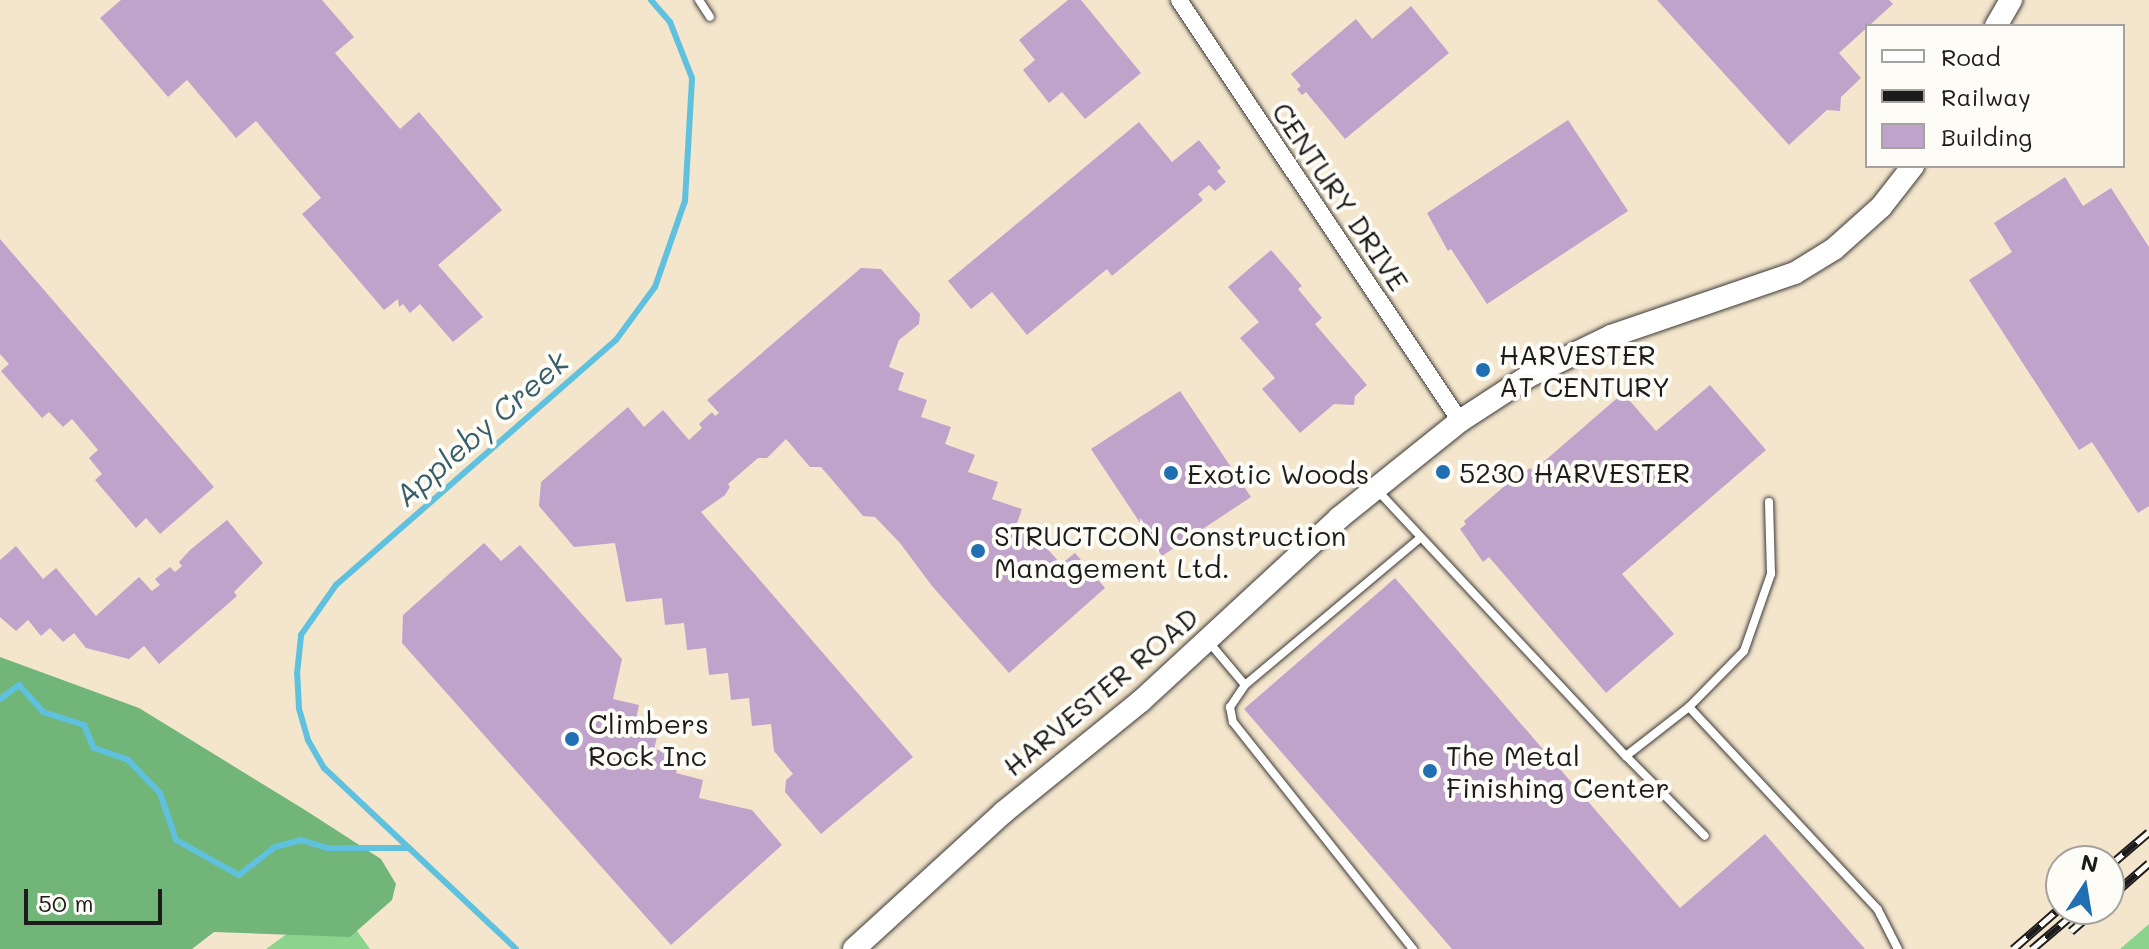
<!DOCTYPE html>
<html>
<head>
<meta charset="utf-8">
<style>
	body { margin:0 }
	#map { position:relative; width:2149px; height:949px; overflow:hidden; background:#f4e6cd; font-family:Mali,sans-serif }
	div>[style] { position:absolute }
	.green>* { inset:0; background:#8cd38e }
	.forest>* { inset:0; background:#71b579 }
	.stream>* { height:6px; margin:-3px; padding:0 3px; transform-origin:3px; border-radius:3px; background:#60c1de }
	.building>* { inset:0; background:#c0a3ca }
	.roads { filter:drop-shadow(0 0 2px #3c3a37) drop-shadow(0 0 2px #3c3a37) }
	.lane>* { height:8px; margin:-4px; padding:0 4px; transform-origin:4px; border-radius:4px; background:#fff }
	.street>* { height:16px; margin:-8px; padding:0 8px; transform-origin:8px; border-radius:8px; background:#fff }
	.secondary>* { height:22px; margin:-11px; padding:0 11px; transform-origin:11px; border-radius:11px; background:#fff }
	.rail>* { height:9px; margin-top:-4.5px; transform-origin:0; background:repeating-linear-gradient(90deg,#fdfcf7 0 18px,#1c1c1c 0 36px); box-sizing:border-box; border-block:2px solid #1c1c1c }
	.dots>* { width:22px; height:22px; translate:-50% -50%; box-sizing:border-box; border:4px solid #fdfcf7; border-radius:50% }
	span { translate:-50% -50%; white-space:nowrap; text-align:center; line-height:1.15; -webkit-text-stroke:8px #fdfcf7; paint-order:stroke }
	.street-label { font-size:28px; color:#1c1c1c }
	.poi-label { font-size:28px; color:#1c1c1c }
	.left { translate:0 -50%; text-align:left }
	.water-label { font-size:30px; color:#375e6a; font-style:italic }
	.legend { position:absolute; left:1865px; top:24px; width:260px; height:144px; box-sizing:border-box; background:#fdfcf7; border:2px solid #a3a29f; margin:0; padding:10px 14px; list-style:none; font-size:24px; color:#1c1c1c }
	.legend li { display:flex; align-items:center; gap:16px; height:40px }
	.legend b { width:40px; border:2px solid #a3a29f }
	.north { position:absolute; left:2045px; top:845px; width:80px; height:80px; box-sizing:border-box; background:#fdfcf7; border:2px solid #a3a29f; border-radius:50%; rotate:12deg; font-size:22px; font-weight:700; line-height:32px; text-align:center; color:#1c1c1c }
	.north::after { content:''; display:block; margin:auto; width:28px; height:36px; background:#1f6fb2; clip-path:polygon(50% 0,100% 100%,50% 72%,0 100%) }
	.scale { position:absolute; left:24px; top:889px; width:138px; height:36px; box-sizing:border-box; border:4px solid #1c1c1c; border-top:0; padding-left:10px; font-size:24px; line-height:28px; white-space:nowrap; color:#1c1c1c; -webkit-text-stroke:6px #fdfcf7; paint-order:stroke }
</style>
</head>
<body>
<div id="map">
	<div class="green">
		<div style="clip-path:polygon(364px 878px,385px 906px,355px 928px,370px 949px,266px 949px)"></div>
		<div style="clip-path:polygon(2149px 924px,2149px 949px,2120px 949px)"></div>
	</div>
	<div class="forest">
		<div style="clip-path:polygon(0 657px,139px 708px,305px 810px,381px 859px,396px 884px,392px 900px,350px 937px,214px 932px,192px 949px,0 949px)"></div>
	</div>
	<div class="stream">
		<div style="left:0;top:699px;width:24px;rotate:-36deg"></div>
		<div style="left:19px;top:685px;width:36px;rotate:48deg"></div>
		<div style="left:43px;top:712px;width:43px;rotate:17.6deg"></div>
		<div style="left:84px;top:725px;width:25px;rotate:67deg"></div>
		<div style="left:94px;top:748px;width:36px;rotate:19deg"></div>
		<div style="left:128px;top:760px;width:46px;rotate:45.9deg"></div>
		<div style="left:160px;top:793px;width:50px;rotate:71.2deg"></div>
		<div style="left:176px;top:840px;width:72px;rotate:29.1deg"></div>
		<div style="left:239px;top:875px;width:46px;rotate:-37.9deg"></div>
		<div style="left:275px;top:847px;width:27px;rotate:-15deg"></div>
		<div style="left:301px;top:840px;width:27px;rotate:17deg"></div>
		<div style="left:327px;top:848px;width:82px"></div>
		<div style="left:409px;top:848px;width:147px;rotate:43.3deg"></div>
		<div style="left:409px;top:848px;width:117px;rotate:-136.7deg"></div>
		<div style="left:324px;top:768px;width:32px;rotate:-120deg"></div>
		<div style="left:308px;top:740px;width:33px;rotate:-106deg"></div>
		<div style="left:299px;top:708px;width:34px;rotate:-93deg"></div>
		<div style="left:297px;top:674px;width:39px;rotate:-84deg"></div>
		<div style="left:301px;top:635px;width:61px;rotate:-55deg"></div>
		<div style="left:336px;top:585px;width:372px;rotate:-41.2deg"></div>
		<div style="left:616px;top:340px;width:66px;rotate:-53.7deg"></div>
		<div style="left:655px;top:287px;width:91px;rotate:-70.8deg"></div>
		<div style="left:685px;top:201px;width:123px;rotate:-86.7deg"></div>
		<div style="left:692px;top:78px;width:60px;rotate:-111.4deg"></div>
		<div style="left:670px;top:22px;width:29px;rotate:-131deg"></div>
	</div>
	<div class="building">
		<div style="clip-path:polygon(121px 0,322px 0,354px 37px,335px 53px,400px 129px,419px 112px,502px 210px,438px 265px,483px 317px,453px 342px,420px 304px,410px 313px,403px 304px,399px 307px,398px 299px,384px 310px,302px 214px,321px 198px,256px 121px,236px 138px,187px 80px,168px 97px,100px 18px)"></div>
		<div style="clip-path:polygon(1068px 0,1081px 0,1141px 73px,1085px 119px,1062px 92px,1049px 103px,1023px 70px,1035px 60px,1019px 40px)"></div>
		<div style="clip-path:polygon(1657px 0,1889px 0,1893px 4px,1839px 53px,1861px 78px,1841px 97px,1840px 111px,1827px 110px,1789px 145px)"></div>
		<div style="clip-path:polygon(1411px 6px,1449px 53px,1345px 139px,1306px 92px,1302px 95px,1297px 89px,1301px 86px,1291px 74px,1356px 19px,1372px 39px)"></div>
		<div style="clip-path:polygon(1568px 120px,1628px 211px,1487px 304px,1451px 249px,1448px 251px,1427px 213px)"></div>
		<div style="clip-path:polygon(1139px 122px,1172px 162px,1199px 140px,1221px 168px,1217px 171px,1226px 182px,1215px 191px,1209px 185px,1198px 194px,1203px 200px,1112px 276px,1107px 269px,1027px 335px,992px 292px,971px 309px,948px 281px)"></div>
		<div style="clip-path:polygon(2065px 177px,2083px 206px,2111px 188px,2149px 247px,2149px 506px,2138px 513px,2092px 442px,2079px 450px,1969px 280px,2012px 252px,1994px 223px)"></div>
		<div style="clip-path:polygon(0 239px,214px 487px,160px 534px,146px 518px,136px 528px,95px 480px,102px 474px,89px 458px,98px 450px,72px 419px,63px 427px,49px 412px,42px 418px,1px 371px,9px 364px,0 354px)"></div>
		<div style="clip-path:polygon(1271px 250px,1302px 286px,1298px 289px,1322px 318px,1315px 324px,1367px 385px,1355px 396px,1354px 405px,1334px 404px,1300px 433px,1262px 389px,1275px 378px,1240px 338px,1259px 322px,1228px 287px)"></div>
		<div style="clip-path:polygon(861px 268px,881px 269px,920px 314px,919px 324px,899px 340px,889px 367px,904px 373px,898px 390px,927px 400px,921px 417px,951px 427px,945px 444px,975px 455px,968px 472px,998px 482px,992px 499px,1022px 509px,1016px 526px,1033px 533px,1061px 564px,1075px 553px,1105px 588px,1009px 673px,932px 586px,900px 543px,875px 517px,863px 516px,821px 467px,810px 467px,786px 439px,767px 458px,758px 458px,728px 484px,730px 487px,725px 495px,701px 512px,913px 757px,821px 834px,785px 792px,786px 780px,793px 774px,774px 751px,771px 724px,752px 726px,749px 698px,731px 700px,728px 673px,709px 675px,706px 648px,687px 650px,684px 623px,665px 625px,662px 598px,626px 602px,615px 543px,574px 547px,539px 506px,541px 482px,628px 407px,644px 427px,663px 410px,689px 440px,702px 428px,699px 424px,712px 412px,715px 416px,719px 413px,707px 400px)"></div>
		<div style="clip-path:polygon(1710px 385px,1766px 450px,1622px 574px,1674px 634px,1606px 693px,1489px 557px,1483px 562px,1460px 529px,1466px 524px,1464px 521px,1515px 477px,1517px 479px,1530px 468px,1533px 471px,1623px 393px,1656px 431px)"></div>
		<div style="clip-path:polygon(1180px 391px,1251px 497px,1162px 556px,1091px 449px)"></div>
		<div style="clip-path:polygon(227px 520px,263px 563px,234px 592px,237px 596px,159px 664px,144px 646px,129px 659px,86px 648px,74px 633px,63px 642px,50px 628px,41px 636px,28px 620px,16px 631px,0 617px,0 560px,16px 546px,43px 579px,56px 568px,96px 616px,139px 577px,152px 591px,160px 585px,155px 579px,170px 567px,175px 572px,182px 566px,179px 562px,190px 550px)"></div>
		<div style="clip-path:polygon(484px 543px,501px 561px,520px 545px,622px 659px,613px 699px,639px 705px,635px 724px,659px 729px,654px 749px,680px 755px,676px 773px,703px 780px,699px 798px,752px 810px,782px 845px,671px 945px,402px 643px,403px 615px)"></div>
		<div style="clip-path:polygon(1395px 578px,1680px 908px,1765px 834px,1865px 949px,1452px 949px,1244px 709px)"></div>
	</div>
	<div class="roads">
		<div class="lane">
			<div style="left:699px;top:0;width:20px;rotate:57deg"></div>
			<div style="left:1376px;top:489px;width:366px;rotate:46.9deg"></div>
			<div style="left:1626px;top:756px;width:80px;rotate:-37.9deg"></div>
			<div style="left:1689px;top:707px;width:277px;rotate:47deg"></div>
			<div style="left:1878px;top:910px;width:44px;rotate:62.9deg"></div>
			<div style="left:1208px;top:641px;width:57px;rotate:49.9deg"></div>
			<div style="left:1245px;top:685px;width:27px;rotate:124deg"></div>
			<div style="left:1230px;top:707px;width:15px;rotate:79deg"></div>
			<div style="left:1233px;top:722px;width:290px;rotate:51.6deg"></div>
			<div style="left:1245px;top:685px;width:229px;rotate:-40deg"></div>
			<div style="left:1689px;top:707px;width:78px;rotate:-45.5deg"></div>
			<div style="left:1744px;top:651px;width:82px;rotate:-70.7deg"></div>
			<div style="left:1771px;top:574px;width:72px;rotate:-91.6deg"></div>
			<div style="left:1626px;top:756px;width:112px;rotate:45.4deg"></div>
		</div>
		<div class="street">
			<div style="left:1179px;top:0;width:506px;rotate:56.28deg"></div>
		</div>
		<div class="secondary">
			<div style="left:1996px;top:26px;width:30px;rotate:-60deg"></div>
			<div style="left:854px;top:949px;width:203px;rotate:-42.4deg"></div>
			<div style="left:1004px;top:812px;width:176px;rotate:-39deg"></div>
			<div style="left:1141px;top:701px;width:270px;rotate:-42.7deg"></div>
			<div style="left:1339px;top:518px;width:155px;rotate:-38.7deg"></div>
			<div style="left:1460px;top:421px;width:82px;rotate:-33.1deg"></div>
			<div style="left:1529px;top:376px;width:91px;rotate:-26deg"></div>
			<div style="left:1611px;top:336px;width:194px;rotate:-18.9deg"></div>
			<div style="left:1795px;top:273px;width:46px;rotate:-31.6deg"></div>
			<div style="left:1834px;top:249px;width:63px;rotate:-41.8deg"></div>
			<div style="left:1881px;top:207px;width:52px;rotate:-52deg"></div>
		</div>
	</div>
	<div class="rail">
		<div style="left:2109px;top:866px;width:52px;rotate:-40.4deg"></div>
		<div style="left:2109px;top:898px;width:53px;rotate:-41.2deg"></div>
		<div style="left:2071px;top:931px;width:33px;rotate:-41deg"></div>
		<div style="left:2013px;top:949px;width:64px;rotate:-41.2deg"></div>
		<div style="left:2032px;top:949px;width:62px;rotate:-40.4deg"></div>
	</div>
	<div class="dots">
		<div style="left:1483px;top:370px;background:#1f6fb2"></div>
		<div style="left:1443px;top:472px;background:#1f6fb2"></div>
		<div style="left:1171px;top:473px;background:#1f6fb2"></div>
		<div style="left:978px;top:551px;background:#1f6fb2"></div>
		<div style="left:572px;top:739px;background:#1f6fb2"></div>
		<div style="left:1430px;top:771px;background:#1f6fb2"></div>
	</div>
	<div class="street-label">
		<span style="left:1341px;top:196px;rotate:56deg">CENTURY DRIVE</span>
		<span style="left:1100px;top:691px;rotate:-40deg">HARVESTER ROAD</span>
	</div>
	<div class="poi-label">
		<span class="left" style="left:1499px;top:370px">HARVESTER<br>AT CENTURY</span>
		<span class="left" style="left:1459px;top:472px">5230 HARVESTER</span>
		<span class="left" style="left:1187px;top:473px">Exotic Woods</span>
		<span class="left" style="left:994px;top:551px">STRUCTCON Construction<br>Management Ltd.</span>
		<span class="left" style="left:588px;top:739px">Climbers<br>Rock Inc</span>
		<span class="left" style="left:1446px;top:771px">The Metal<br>Finishing Center</span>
	</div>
	<div class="water-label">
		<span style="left:481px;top:428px;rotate:-41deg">Appleby Creek</span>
	</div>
	<ul class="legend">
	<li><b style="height:10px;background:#fff"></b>Road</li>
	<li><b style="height:10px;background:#1c1c1c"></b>Railway</li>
	<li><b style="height:22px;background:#c0a3ca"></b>Building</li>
	</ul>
	<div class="north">N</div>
	<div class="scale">50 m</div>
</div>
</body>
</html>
